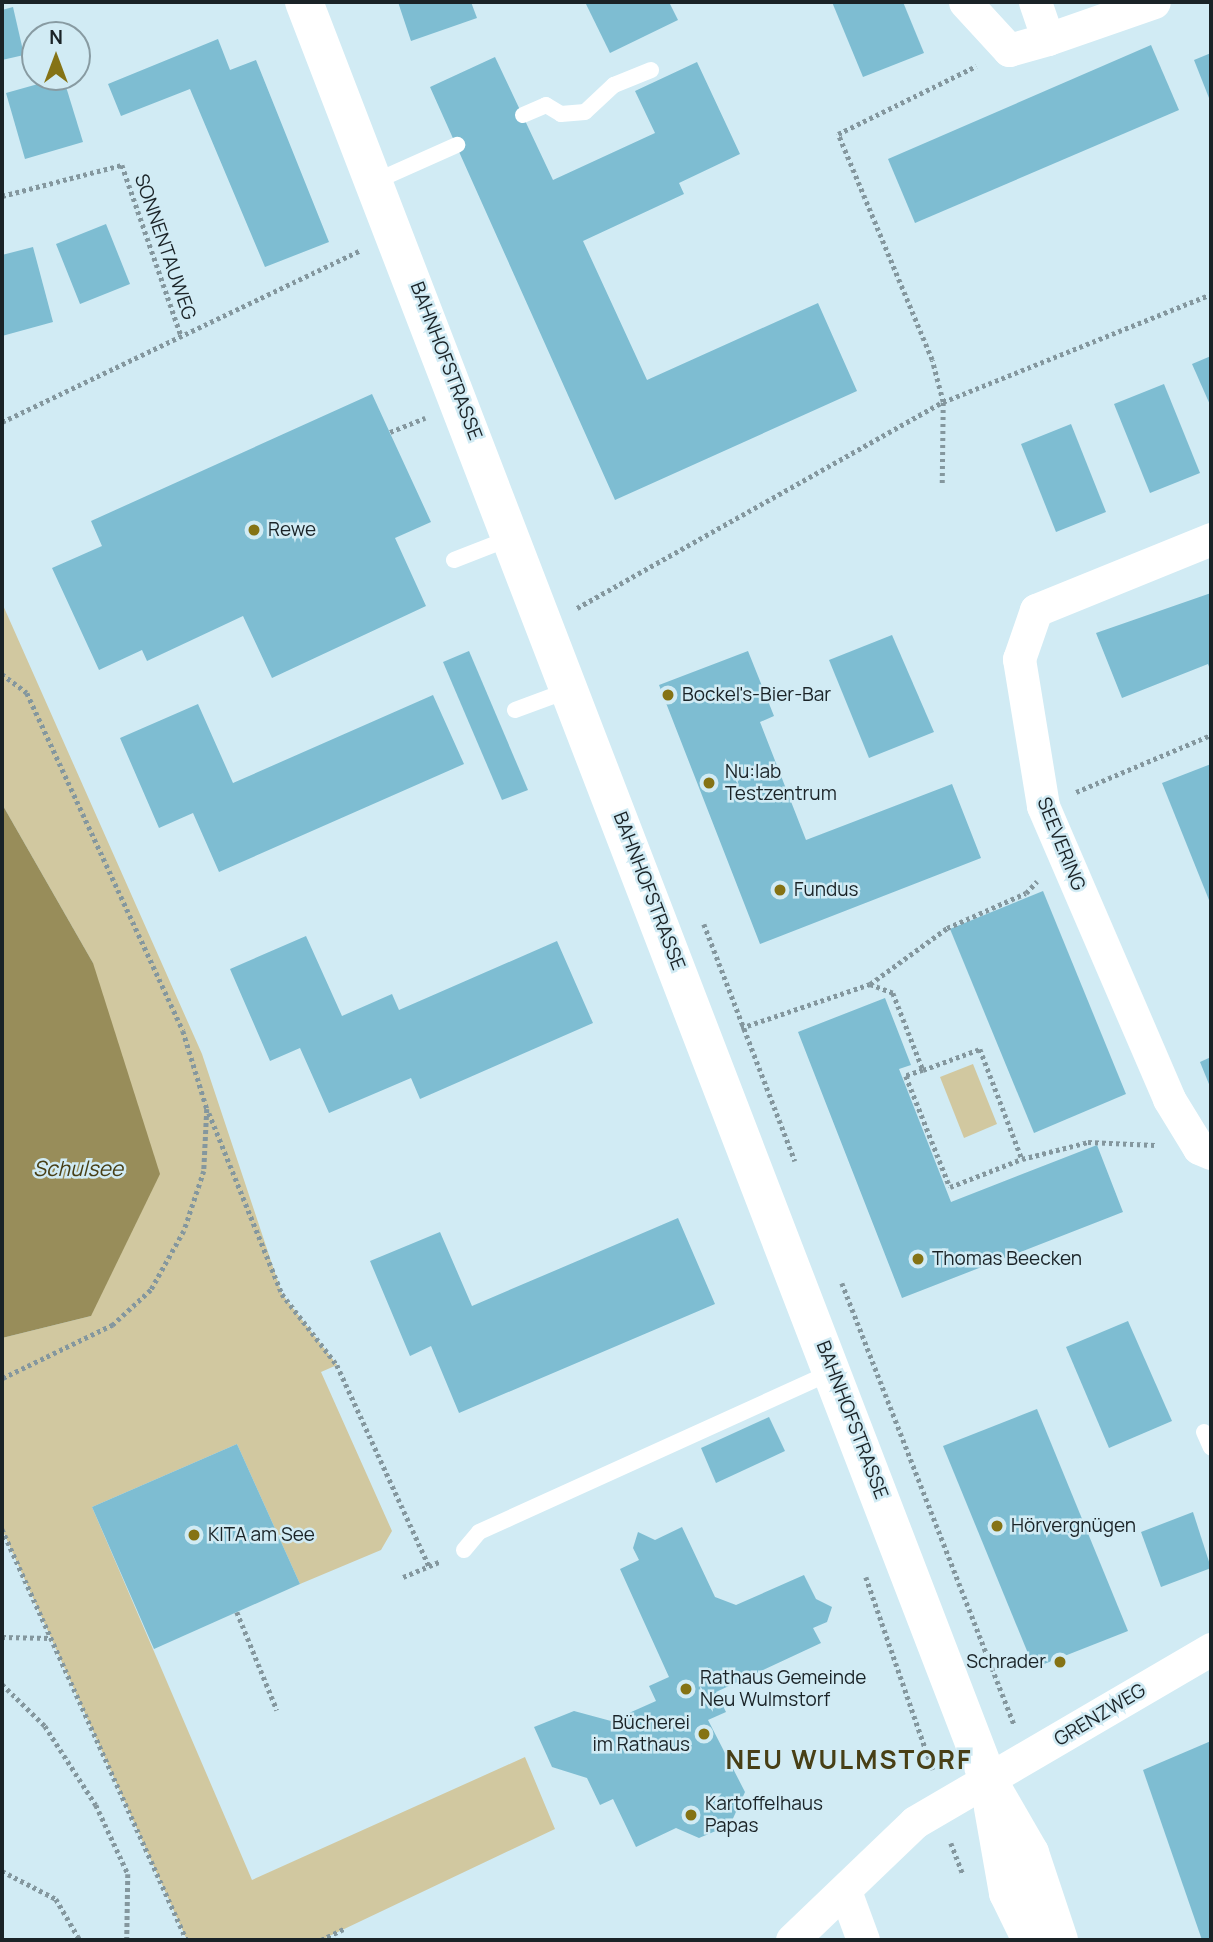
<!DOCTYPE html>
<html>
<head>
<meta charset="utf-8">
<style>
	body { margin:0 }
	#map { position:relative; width:1213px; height:1942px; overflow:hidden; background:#d1ebf4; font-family:Manrope,sans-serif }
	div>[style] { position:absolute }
	.green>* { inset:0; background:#d1c8a0 }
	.water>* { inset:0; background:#988d5a }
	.building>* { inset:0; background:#7ebdd2 }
	.path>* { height:4.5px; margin-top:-2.25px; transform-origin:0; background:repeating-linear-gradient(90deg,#84979e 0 3.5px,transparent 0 7px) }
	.lane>* { height:16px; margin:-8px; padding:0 8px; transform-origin:8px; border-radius:8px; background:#fff }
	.street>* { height:33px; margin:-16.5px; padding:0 16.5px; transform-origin:16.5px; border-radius:16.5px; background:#fff }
	.secondary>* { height:38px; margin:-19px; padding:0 19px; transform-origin:19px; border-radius:19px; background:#fff }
	.dots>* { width:19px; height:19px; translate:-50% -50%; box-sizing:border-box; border:4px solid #d1ebf4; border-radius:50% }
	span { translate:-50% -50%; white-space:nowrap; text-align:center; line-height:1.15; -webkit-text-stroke:5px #d1ebf4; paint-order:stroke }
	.street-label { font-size:19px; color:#1a2327 }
	.poi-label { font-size:19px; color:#1a2327 }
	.left { translate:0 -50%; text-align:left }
	.right { translate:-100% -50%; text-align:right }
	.water-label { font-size:21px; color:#483f16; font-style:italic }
	.district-label { font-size:26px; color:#483f16; font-weight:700; letter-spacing:2px }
	.frame { position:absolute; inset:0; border:4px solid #1a2327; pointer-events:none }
	.north { position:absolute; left:21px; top:21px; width:70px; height:70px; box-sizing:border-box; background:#d1ebf4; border:2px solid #889ba2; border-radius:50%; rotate:0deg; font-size:19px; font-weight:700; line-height:28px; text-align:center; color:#1a2327 }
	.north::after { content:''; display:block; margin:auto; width:24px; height:32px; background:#857315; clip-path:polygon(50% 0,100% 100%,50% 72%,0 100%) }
</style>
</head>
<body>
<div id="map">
	<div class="green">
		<div style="clip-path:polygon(2px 603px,202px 1054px,282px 1294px,337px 1365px,321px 1372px,392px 1531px,381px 1550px,300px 1584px,237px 1444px,92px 1507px,252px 1880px,525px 1757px,555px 1829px,321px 1940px,187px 1940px,2px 1529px,2px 1338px,91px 1316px,93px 963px,2px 804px)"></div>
		<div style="clip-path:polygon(973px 1064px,997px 1124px,964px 1138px,940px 1077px)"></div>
	</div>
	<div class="water">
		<div style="clip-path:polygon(2px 804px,93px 963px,160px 1174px,91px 1316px,2px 1338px)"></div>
	</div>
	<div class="building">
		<div style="clip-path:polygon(398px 2px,471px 2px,477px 18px,411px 41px)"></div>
		<div style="clip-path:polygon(585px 2px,669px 2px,678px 20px,610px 53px)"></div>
		<div style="clip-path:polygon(832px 2px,903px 2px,924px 53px,863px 77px)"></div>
		<div style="clip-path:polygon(13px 7px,24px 55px,2px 60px,2px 10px)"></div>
		<div style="clip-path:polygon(218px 39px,230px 70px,256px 60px,329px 242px,265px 267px,190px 89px,121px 116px,108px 84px)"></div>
		<div style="clip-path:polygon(1151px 45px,1179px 110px,915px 223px,888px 159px)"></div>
		<div style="clip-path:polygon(1211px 53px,1211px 103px,1194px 60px)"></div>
		<div style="clip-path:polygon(495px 57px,553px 180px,655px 133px,635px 91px,697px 62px,740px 154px,679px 183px,684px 194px,583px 241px,647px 380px,818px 303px,857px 391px,615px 500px,430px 87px)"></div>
		<div style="clip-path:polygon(63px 77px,83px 142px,25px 159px,6px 93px)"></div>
		<div style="clip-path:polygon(106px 224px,130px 284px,80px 304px,56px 244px)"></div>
		<div style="clip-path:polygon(33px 247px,53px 322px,2px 336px,2px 255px)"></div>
		<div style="clip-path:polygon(1211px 356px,1211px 407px,1192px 364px)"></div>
		<div style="clip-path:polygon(1164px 384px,1200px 473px,1150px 493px,1114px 404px)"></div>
		<div style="clip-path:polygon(372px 394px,431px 522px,395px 538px,426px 606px,272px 678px,243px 616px,147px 661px,142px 650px,99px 670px,52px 568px,102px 546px,91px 521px)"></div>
		<div style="clip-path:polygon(1071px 424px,1106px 512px,1056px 532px,1021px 444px)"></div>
		<div style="clip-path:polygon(1211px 593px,1211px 672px,1208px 664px,1122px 698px,1096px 633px)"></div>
		<div style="clip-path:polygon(892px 635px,934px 732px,869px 758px,829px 660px)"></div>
		<div style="clip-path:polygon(469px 651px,528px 790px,502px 800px,443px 662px)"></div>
		<div style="clip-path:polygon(748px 651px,774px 716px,760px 722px,806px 840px,952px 784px,981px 858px,760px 944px,659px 685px)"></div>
		<div style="clip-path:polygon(433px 695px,464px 764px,219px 872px,193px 813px,159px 828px,120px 738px,198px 704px,233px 783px)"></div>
		<div style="clip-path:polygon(1211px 764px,1211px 905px,1162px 783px)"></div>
		<div style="clip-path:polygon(1043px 891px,1126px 1094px,1034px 1133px,950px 929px)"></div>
		<div style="clip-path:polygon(306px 936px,342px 1016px,392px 994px,399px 1010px,557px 941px,593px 1023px,420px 1099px,411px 1078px,329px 1113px,300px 1048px,270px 1061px,230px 969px)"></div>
		<div style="clip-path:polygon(885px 998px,911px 1065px,899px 1069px,951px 1202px,1097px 1145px,1123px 1212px,902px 1298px,798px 1032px)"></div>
		<div style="clip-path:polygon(1211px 1057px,1211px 1089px,1200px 1062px)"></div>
		<div style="clip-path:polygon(678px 1218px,715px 1304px,459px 1413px,431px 1346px,410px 1356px,370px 1261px,440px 1232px,472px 1306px)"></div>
		<div style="clip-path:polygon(1128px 1321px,1172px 1421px,1109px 1448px,1066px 1347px)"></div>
		<div style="clip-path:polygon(1037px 1409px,1128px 1631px,1034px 1668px,943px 1446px)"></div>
		<div style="clip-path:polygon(769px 1417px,785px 1451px,716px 1483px,701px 1448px)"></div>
		<div style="clip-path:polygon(237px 1444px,300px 1584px,154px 1649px,92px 1507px)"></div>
		<div style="clip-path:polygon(1193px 1512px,1211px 1568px,1161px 1587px,1141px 1532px)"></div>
		<div style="clip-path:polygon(682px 1527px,715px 1597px,736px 1605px,804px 1575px,816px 1599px,832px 1607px,827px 1622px,813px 1628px,821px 1643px,716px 1692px,726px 1712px,708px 1720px,745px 1792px,730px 1825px,699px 1838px,676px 1828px,636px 1847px,613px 1799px,600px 1805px,587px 1778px,552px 1767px,534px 1727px,574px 1711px,611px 1721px,656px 1701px,649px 1686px,669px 1677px,620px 1569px,639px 1560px,633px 1548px,638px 1532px,655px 1540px)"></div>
		<div style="clip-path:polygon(1211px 1741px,1211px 1940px,1202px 1940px,1143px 1770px)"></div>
	</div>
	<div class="path">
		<div style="left:2px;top:196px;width:124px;rotate:-14.5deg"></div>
		<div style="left:122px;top:165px;width:180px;rotate:70.9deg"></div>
		<div style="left:2px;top:422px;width:398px;rotate:-25.6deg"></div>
		<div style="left:390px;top:432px;width:38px;rotate:-22deg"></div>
		<div style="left:942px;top:483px;width:81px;rotate:-89.3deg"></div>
		<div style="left:943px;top:402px;width:43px;rotate:-104.7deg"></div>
		<div style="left:932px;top:360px;width:245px;rotate:-112.6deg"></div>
		<div style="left:838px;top:134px;width:154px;rotate:-26.2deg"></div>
		<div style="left:577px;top:608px;width:420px;rotate:-29.4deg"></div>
		<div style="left:943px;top:402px;width:289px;rotate:-21.9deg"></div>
		<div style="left:2px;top:674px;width:31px;rotate:37deg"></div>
		<div style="left:27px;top:693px;width:372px;rotate:65.2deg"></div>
		<div style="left:183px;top:1031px;width:82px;rotate:72.9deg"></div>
		<div style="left:207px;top:1109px;width:62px;rotate:92.8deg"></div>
		<div style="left:204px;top:1171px;width:63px;rotate:108.4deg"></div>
		<div style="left:184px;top:1231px;width:68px;rotate:119.2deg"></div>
		<div style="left:151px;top:1290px;width:52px;rotate:137.4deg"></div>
		<div style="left:113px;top:1325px;width:123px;rotate:154.1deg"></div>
		<div style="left:1076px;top:792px;width:147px;rotate:-22.9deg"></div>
		<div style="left:704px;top:924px;width:254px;rotate:69deg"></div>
		<div style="left:870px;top:984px;width:25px;rotate:21deg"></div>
		<div style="left:893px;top:993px;width:83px;rotate:68.7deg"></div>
		<div style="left:923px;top:1070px;width:61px;rotate:-20.2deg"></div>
		<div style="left:980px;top:1049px;width:118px;rotate:69.1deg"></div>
		<div style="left:1022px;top:1159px;width:68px;rotate:-14.4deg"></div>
		<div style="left:1088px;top:1142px;width:67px;rotate:2.6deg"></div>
		<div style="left:741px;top:1028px;width:136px;rotate:-18.8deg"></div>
		<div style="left:870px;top:984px;width:95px;rotate:-36deg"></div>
		<div style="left:947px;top:928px;width:86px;rotate:-23.9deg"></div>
		<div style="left:1026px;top:893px;width:16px;rotate:-47deg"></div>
		<div style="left:923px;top:1070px;width:18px;rotate:161deg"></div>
		<div style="left:906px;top:1076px;width:119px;rotate:68.4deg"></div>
		<div style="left:950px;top:1187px;width:77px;rotate:-21.3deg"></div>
		<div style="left:209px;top:1113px;width:195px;rotate:68deg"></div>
		<div style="left:282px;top:1294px;width:90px;rotate:52.2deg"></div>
		<div style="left:337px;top:1365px;width:221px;rotate:65.4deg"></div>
		<div style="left:842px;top:1283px;width:474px;rotate:68.7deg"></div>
		<div style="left:2px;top:1529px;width:451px;rotate:65.8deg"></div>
		<div style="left:403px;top:1577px;width:41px;rotate:-22.8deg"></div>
		<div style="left:866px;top:1577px;width:204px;rotate:70.9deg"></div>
		<div style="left:237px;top:1612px;width:106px;rotate:67.8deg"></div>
		<div style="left:2px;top:1637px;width:49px;rotate:1.2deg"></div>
		<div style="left:2px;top:1684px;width:60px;rotate:44.3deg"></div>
		<div style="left:45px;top:1726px;width:94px;rotate:57.2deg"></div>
		<div style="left:96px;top:1805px;width:76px;rotate:65.1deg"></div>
		<div style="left:128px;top:1874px;width:66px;rotate:90.9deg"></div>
		<div style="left:951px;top:1843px;width:33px;rotate:69deg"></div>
		<div style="left:2px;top:1871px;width:61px;rotate:27.4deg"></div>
		<div style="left:56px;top:1899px;width:48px;rotate:59.7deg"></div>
		<div style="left:321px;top:1940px;width:25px;rotate:-26deg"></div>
	</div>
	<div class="lane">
		<div style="left:523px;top:115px;width:25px;rotate:-23deg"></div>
		<div style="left:546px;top:105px;width:17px;rotate:31deg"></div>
		<div style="left:561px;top:114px;width:24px;rotate:-5deg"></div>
		<div style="left:585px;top:112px;width:40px;rotate:-43deg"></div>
		<div style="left:614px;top:85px;width:40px;rotate:-22deg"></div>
		<div style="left:376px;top:181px;width:89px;rotate:-24deg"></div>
		<div style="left:454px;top:560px;width:60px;rotate:-21.4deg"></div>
		<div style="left:515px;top:710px;width:58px;rotate:-20.3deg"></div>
		<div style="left:1204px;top:1432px;width:17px;rotate:66deg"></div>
		<div style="left:464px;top:1550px;width:23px;rotate:-50deg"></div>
		<div style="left:479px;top:1532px;width:387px;rotate:-24.4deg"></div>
	</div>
	<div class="street">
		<div style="left:965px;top:2px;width:65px;rotate:47.5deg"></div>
		<div style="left:1009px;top:50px;width:41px;rotate:-15.8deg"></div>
		<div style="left:1035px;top:2px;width:39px;rotate:71deg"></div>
		<div style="left:1048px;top:39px;width:112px;rotate:-19.2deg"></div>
		<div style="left:1211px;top:539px;width:189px;rotate:157.9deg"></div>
		<div style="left:1036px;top:610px;width:52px;rotate:109.1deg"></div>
		<div style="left:1019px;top:659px;width:149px;rotate:80.7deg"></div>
		<div style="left:1043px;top:806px;width:319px;rotate:66.7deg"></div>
		<div style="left:1169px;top:1099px;width:57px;rotate:58.5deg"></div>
		<div style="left:1199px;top:1148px;width:13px;rotate:23deg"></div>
		<div style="left:845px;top:1891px;width:52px;rotate:69.8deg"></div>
		<div style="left:792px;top:1940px;width:170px;rotate:-43.8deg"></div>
		<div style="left:915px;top:1822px;width:343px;rotate:-30.3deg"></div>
	</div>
	<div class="secondary">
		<div style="left:304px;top:2px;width:1907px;rotate:68.95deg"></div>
		<div style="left:989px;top:1782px;width:82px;rotate:60deg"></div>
		<div style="left:1030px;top:1853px;width:92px;rotate:71.6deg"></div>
		<div style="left:993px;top:1808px;width:86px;rotate:80deg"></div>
		<div style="left:1008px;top:1893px;width:52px;rotate:63.9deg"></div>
	</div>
	<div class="dots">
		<div style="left:254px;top:530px;background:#857315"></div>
		<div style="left:668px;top:695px;background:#857315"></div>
		<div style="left:709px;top:783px;background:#857315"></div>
		<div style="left:780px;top:890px;background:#857315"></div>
		<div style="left:918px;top:1259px;background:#857315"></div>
		<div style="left:997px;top:1526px;background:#857315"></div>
		<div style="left:194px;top:1535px;background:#857315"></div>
		<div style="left:1060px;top:1662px;background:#857315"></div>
		<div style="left:686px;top:1689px;background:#857315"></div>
		<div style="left:704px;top:1734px;background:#857315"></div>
		<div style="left:691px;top:1815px;background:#857315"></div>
	</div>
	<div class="street-label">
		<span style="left:165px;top:247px;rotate:71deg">SONNENTAUWEG</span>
		<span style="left:446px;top:361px;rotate:69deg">BAHNHOFSTRASSE</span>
		<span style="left:1061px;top:844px;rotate:68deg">SEEVERING</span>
		<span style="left:649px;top:891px;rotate:69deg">BAHNHOFSTRASSE</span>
		<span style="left:852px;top:1420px;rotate:69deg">BAHNHOFSTRASSE</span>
		<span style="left:1100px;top:1715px;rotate:-31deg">GRENZWEG</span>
	</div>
	<div class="poi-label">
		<span class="left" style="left:268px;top:530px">Rewe</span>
		<span class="left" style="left:682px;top:695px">Bockel's-Bier-Bar</span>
		<span class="left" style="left:725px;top:783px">Nu:lab<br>Testzentrum</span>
		<span class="left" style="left:794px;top:890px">Fundus</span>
		<span class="left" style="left:932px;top:1259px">Thomas Beecken</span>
		<span class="left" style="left:1011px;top:1526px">Hörvergnügen</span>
		<span class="left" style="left:208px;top:1535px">KITA am See</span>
		<span class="right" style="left:1046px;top:1662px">Schrader</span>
		<span class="left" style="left:700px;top:1689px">Rathaus Gemeinde<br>Neu Wulmstorf</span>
		<span class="right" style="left:690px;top:1734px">Bücherei<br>im Rathaus</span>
		<span class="left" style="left:705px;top:1815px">Kartoffelhaus<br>Papas</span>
	</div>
	<div class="water-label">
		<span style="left:78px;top:1168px">Schulsee</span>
	</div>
	<div class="district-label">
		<span style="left:849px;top:1760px">NEU WULMSTORF</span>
	</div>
	<div class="frame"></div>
	<div class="north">N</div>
</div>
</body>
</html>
